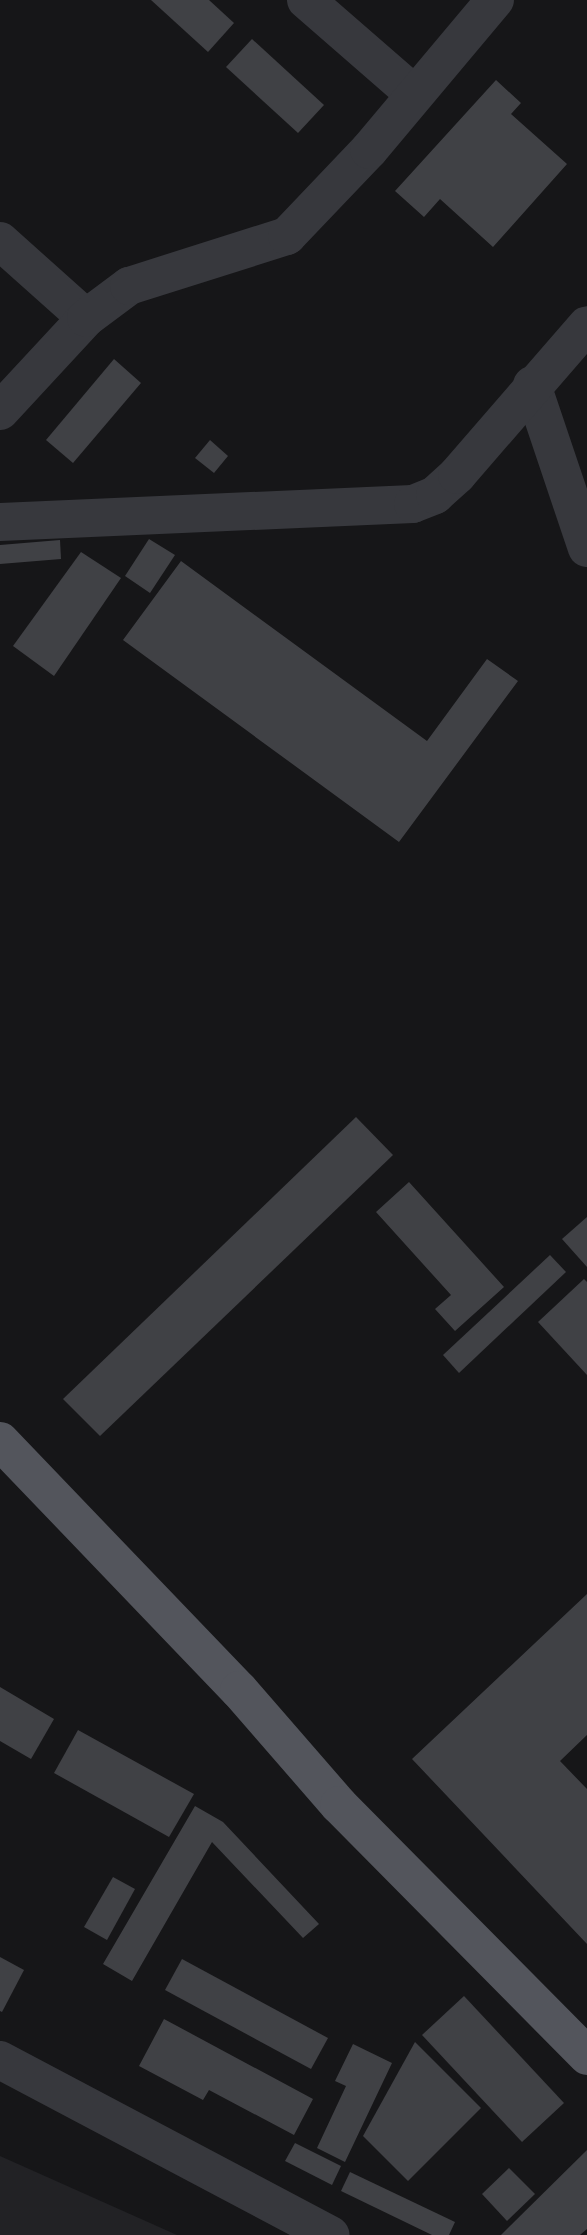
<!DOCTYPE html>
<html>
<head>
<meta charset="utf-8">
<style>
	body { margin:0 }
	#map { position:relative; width:587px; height:2235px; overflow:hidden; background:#161618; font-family:Figtree,sans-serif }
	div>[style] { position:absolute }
	.built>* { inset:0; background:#222225 }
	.building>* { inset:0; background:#404145 }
	.minor>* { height:38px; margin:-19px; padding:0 19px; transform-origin:19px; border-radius:19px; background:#37383d }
	.major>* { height:38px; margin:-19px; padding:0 19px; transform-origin:19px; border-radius:19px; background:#53555c }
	span { translate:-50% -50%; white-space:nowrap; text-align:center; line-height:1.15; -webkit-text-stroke:5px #111113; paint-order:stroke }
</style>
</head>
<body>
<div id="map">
	<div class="built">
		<div style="clip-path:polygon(0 2156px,177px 2235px,0 2235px)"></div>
	</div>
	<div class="building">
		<div style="clip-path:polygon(151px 0,209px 0,234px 23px,208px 52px)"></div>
		<div style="clip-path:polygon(252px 39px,324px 105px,298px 133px,226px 67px)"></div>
		<div style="clip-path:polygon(496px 80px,521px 103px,511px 114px,567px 164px,493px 247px,440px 199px,424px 217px,395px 191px)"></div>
		<div style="clip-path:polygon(114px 359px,141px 383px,73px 463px,46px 440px)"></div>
		<div style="clip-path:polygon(210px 440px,228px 456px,214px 473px,195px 458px)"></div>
		<div style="clip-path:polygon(149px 539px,175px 555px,150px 593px,125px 576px)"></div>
		<div style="clip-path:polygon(60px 540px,61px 559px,0 564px,0 545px)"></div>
		<div style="clip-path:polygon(81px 552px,121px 578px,54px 676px,13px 646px)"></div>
		<div style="clip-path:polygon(181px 561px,427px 741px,487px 659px,518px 681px,399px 842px,123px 640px)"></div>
		<div style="clip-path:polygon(356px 1117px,393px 1155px,100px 1436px,63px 1399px)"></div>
		<div style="clip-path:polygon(409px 1182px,504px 1287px,455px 1331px,435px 1309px,451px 1295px,376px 1212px)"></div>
		<div style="clip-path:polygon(587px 1217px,587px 1267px,562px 1239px)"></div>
		<div style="clip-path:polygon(550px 1255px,566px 1272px,459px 1373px,443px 1355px)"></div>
		<div style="clip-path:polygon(584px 1279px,587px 1282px,587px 1375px,538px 1322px)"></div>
		<div style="clip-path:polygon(587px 1594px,587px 1735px,560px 1761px,587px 1789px,587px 1944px,412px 1759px)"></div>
		<div style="clip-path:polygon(0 1687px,54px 1719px,31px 1759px,0 1741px)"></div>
		<div style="clip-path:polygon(78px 1730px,194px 1794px,169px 1837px,54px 1773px)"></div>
		<div style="clip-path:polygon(195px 1806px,223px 1822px,319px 1924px,303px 1938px,212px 1842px,132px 1981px,103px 1964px)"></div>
		<div style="clip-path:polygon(113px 1877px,135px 1889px,107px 1940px,84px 1927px)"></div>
		<div style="clip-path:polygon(0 1957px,24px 1970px,2px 2012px,0 2011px)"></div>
		<div style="clip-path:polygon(182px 1959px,328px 2038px,311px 2069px,165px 1990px)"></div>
		<div style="clip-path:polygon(464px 1996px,564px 2103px,522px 2142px,422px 2035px)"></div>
		<div style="clip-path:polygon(164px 2019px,313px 2099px,294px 2135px,209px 2090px,203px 2100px,139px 2066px)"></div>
		<div style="clip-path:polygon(415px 2042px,481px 2108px,408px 2181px,363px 2136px)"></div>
		<div style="clip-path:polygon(353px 2044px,392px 2063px,345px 2162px,317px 2148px,346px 2086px,335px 2081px)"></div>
		<div style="clip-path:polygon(295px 2143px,341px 2166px,332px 2185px,285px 2161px)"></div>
		<div style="clip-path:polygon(587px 2150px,587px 2229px,580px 2235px,501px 2235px)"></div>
		<div style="clip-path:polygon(509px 2168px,535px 2194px,507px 2221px,482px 2194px)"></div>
		<div style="clip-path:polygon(350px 2172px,455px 2222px,449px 2235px,432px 2235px,341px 2191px)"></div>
	</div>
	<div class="minor">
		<div style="left:306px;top:0;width:143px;rotate:41deg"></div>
		<div style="left:0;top:241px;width:115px;rotate:41.8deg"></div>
		<div style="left:532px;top:385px;width:172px;rotate:71.4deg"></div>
		<div style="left:0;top:411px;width:127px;rotate:-47.2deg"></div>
		<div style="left:86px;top:318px;width:54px;rotate:-36.7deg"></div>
		<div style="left:129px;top:286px;width:166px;rotate:-17.6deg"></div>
		<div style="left:287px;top:236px;width:119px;rotate:-46.4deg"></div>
		<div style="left:369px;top:150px;width:196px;rotate:-50deg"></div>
		<div style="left:0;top:522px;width:413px;rotate:-2.5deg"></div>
		<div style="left:413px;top:504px;width:24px;rotate:-22deg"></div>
		<div style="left:435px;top:495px;width:30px;rotate:-42deg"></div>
		<div style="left:457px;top:475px;width:198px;rotate:-49.1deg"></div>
		<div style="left:0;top:2060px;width:374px;rotate:27.9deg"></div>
	</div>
	<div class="major">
		<div style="left:0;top:1441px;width:345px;rotate:46.2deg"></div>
		<div style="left:239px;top:1690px;width:152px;rotate:49deg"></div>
		<div style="left:339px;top:1805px;width:353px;rotate:45.3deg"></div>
	</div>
</div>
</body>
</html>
